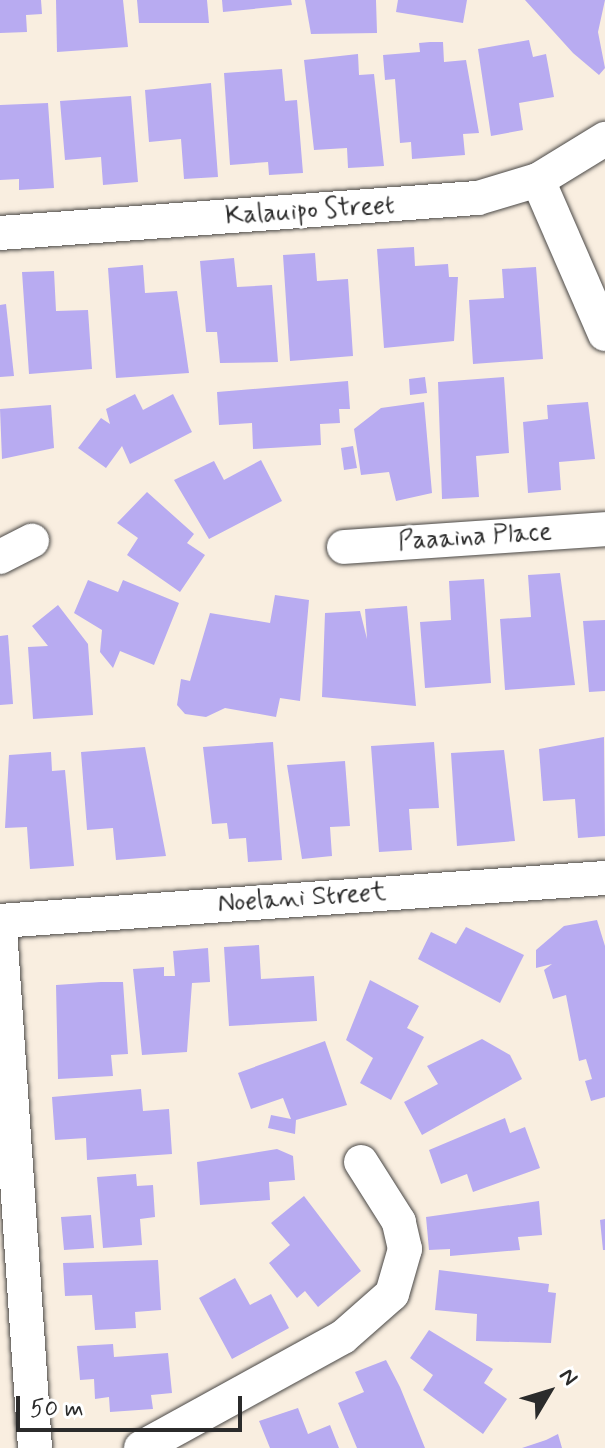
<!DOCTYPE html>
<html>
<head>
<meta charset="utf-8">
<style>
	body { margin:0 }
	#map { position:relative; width:605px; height:1448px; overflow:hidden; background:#f9eee0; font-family:Mynerve,sans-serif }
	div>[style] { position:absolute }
	.building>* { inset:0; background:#b8abf1 }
	.roads { filter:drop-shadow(0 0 2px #4a4846) drop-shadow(0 0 2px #4a4846) }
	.minor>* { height:34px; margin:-17px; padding:0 17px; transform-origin:17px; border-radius:17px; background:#fff }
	span { translate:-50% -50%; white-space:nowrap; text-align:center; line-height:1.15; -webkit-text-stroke:6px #fff; paint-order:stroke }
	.street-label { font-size:26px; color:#2b2b2b }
	.north { position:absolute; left:509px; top:1352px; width:80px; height:80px; -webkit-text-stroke:6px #fff; paint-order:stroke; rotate:52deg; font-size:22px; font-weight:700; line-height:32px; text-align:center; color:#2b2b2b }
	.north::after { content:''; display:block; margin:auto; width:28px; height:36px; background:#2b2b2b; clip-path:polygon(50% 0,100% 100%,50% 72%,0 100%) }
	.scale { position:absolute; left:16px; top:1396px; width:226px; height:36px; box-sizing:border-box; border:4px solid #2b2b2b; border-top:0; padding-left:10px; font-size:24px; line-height:28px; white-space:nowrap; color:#2b2b2b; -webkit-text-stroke:6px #fff; paint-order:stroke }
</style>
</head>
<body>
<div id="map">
	<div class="building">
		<div style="clip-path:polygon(0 0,41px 0,42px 14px,26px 15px,27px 32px,0 33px)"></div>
		<div style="clip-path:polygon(56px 0,123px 0,128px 47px,57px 52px)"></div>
		<div style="clip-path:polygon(137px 0,207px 0,209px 23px,139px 23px)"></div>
		<div style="clip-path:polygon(222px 0,291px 0,292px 5px,223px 12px)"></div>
		<div style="clip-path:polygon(305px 0,376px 0,377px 33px,311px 34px)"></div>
		<div style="clip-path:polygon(398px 0,467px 0,463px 23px,396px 12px)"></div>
		<div style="clip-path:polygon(525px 0,605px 0,598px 32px,605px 68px,599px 75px,573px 53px)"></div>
		<div style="clip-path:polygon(529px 40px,533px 57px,546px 54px,554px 97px,519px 103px,523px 130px,491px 136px,478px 49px)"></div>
		<div style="clip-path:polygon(430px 42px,443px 42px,444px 62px,466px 60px,479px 133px,463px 134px,465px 155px,412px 159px,411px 142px,400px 143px,395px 79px,385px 80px,383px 55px,420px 52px,419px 43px)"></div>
		<div style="clip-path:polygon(358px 54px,359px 75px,374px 74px,384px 166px,348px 168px,347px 148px,314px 150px,304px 60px)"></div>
		<div style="clip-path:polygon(282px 69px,285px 101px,297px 100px,303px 173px,269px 175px,268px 162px,230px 165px,224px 73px)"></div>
		<div style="clip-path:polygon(211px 83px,218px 177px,184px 179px,181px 139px,149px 142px,145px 90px)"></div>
		<div style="clip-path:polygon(131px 96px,138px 182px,103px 185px,101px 157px,65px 160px,60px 101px)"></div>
		<div style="clip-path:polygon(48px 103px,54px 188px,19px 190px,19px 179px,0 180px,0 105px)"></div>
		<div style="clip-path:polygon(414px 247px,415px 266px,448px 264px,449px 277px,458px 277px,454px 341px,384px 348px,377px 249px)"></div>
		<div style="clip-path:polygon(315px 253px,317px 281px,348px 279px,353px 356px,290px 361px,283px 255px)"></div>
		<div style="clip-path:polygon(234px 258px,237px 287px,272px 285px,278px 362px,220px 363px,217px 332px,206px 332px,200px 261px)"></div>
		<div style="clip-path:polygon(143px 265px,145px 293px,177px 291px,189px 373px,116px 378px,108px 268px)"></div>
		<div style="clip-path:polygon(536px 267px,543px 359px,473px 364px,469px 300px,504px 298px,502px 269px)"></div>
		<div style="clip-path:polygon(54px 271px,56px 311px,88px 310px,92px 369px,29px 374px,22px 272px)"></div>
		<div style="clip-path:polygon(6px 304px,14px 376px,0 377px,0 305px)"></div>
		<div style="clip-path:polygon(425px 377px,427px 393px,410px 395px,409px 379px)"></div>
		<div style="clip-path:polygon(504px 377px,509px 453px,476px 456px,479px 497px,442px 499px,438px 382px)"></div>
		<div style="clip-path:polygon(348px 381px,350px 409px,339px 409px,340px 423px,320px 424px,321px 445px,253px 449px,252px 423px,219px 425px,217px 392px)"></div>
		<div style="clip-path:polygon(135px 394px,143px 410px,173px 394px,192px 432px,130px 464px,122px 446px,106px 468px,78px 448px,101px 418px,110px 424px,106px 409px)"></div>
		<div style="clip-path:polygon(424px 402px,432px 493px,396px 501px,389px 472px,361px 475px,354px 429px,381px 408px)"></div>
		<div style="clip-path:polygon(588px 402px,595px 459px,559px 462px,561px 490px,528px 493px,523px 422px,548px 419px,547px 405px)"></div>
		<div style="clip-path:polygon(51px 405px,54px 448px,2px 459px,0 409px)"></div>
		<div style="clip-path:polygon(353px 446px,357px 468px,344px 470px,341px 448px)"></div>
		<div style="clip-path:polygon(261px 460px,282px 501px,209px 539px,174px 480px,214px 461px,224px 480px)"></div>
		<div style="clip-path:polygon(147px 492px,194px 534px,187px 543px,205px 555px,180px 592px,127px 555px,138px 538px,117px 523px)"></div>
		<div style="clip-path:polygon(560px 573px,575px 685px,505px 690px,500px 619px,531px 617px,528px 575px)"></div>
		<div style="clip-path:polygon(484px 579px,491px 683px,425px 688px,420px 622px,451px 620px,449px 581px)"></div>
		<div style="clip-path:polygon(88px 580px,118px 592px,123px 580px,179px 603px,154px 665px,120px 651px,113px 668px,100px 652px,102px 630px,74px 613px)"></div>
		<div style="clip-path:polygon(275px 595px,309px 600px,300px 701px,280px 698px,276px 717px,225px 708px,206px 717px,185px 714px,177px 705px,181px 679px,190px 681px,210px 613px,270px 623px)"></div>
		<div style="clip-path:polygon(58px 605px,88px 644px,93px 715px,33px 719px,28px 647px,48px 646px,32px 626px)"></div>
		<div style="clip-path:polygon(407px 606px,416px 706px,322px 697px,325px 613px,360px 611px,367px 639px,365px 609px)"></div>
		<div style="clip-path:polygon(605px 620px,605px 691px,589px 692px,583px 621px)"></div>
		<div style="clip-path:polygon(8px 635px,13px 704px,0 705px,0 636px)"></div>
		<div style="clip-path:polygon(604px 737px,605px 836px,578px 838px,575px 799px,543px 801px,539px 749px)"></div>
		<div style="clip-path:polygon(273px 742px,282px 860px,248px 862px,246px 838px,229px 839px,227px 823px,212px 824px,203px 747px)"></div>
		<div style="clip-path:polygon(434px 742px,439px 808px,409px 809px,412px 850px,379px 852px,371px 746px)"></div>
		<div style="clip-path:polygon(145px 747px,166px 856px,116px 860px,113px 828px,87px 830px,81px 752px)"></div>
		<div style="clip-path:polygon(504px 750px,515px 841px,457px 846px,451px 753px)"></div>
		<div style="clip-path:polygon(51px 752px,52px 771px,65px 770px,74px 866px,30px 869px,27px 827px,5px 828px,9px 755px)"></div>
		<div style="clip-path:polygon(345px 761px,350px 826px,330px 827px,332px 856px,302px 859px,287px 765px)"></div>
		<div style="clip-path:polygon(597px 920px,605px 946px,605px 1097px,591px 1101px,585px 1081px,592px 1079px,586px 1059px,579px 1061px,566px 995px,553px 999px,544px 970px,552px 964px,536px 968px,536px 950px,564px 926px)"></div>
		<div style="clip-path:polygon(466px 927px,524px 955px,500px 1003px,418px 959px,431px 932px,456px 944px)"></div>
		<div style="clip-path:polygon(259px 945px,261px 979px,314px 976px,317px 1021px,229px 1026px,224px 947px)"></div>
		<div style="clip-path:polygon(208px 948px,210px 982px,192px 983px,187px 1052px,142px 1055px,133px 969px,164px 967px,164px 976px,175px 976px,173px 951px)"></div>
		<div style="clip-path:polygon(370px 980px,419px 1006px,407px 1028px,424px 1037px,391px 1100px,360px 1083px,373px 1058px,346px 1040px)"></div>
		<div style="clip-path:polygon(101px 982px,123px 982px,128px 1054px,111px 1055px,113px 1076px,58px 1079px,56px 985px)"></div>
		<div style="clip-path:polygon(482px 1039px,510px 1055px,522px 1079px,422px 1135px,404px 1102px,438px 1084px,427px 1066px)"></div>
		<div style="clip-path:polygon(325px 1041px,347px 1105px,296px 1120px,295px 1134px,268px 1128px,271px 1115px,291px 1119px,283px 1098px,251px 1109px,238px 1073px)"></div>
		<div style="clip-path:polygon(141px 1089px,143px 1111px,169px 1109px,172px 1154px,87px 1160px,86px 1138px,55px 1140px,52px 1097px)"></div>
		<div style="clip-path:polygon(505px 1118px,510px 1133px,525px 1127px,540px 1168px,473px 1192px,467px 1174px,441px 1184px,429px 1150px)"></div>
		<div style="clip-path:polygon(277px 1149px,293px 1156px,295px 1180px,269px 1182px,270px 1200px,200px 1205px,197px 1162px)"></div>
		<div style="clip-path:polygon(136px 1174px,137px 1186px,153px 1185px,155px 1217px,140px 1219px,142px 1245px,103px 1248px,97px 1177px)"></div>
		<div style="clip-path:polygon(304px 1196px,361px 1271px,318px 1307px,305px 1291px,297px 1298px,269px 1263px,290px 1245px,271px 1223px)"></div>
		<div style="clip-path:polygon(539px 1201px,542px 1235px,518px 1237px,520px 1250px,450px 1256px,450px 1249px,429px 1250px,426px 1217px)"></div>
		<div style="clip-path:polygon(91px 1215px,94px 1248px,64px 1250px,61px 1217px)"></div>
		<div style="clip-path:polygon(605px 1219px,605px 1250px,603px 1250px,600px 1220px)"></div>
		<div style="clip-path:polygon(158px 1260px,161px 1310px,135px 1312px,136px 1328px,95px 1330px,92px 1295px,65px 1296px,63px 1263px)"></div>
		<div style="clip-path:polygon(439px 1270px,549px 1284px,548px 1292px,556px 1293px,551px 1343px,476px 1341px,477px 1314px,435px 1310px)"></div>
		<div style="clip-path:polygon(235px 1278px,250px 1305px,271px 1294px,289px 1328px,232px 1359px,199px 1298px)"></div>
		<div style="clip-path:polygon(429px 1330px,493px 1369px,484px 1383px,507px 1399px,483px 1434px,423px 1390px,433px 1375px,410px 1358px)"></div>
		<div style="clip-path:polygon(113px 1344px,114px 1357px,168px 1353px,172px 1393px,151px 1395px,153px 1409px,110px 1412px,109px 1397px,95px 1399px,94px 1379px,80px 1380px,77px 1346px)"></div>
		<div style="clip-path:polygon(386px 1360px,400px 1387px,425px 1448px,357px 1448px,338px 1403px,364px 1392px,355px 1372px)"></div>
		<div style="clip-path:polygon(298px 1408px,308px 1434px,330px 1425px,339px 1448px,270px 1448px,259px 1421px)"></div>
		<div style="clip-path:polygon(558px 1434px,562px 1448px,522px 1448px,546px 1440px)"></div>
	</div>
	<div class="roads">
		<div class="minor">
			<div style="left:538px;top:180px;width:168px;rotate:66.5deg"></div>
			<div style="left:0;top:233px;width:479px;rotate:-4.2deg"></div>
			<div style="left:478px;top:198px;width:63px;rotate:-16.7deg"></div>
			<div style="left:538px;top:180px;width:79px;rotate:-31.5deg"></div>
			<div style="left:344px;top:547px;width:262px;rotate:-3.9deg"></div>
			<div style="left:0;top:557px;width:36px;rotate:-27deg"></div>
			<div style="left:0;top:921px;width:607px;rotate:-4.07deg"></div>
			<div style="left:0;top:929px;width:520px;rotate:86.14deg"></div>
			<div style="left:141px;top:1448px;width:230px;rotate:-28.8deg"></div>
			<div style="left:343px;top:1337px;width:65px;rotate:-41.3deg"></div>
			<div style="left:392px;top:1294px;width:47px;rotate:-73.9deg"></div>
			<div style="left:405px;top:1249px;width:28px;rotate:-103deg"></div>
			<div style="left:399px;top:1222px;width:71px;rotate:-122.3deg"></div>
		</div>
	</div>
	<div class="street-label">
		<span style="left:310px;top:212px;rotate:-4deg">Kalauipo Street</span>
		<span style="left:475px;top:538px;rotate:-4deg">Paaaina Place</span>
		<span style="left:302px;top:899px;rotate:-4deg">Noelani Street</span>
	</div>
	<div class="north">N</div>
	<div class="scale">50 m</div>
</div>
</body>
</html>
